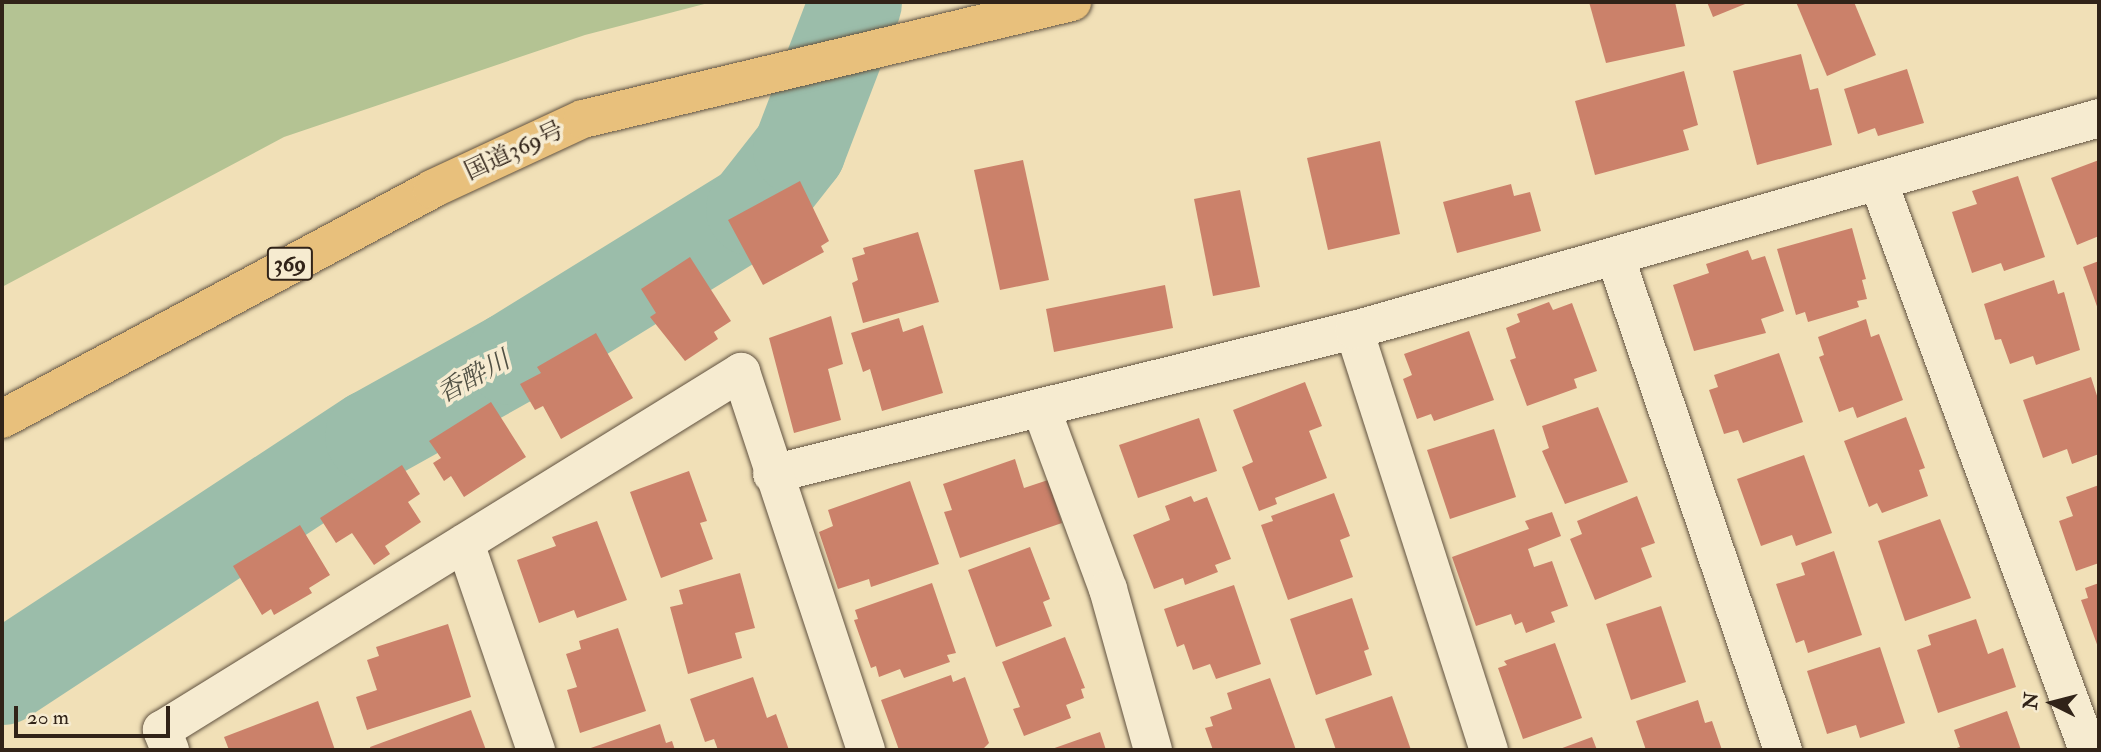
<!DOCTYPE html>
<html>
<head>
<meta charset="utf-8">
<style>
	body { margin:0 }
	#map { position:relative; width:2101px; height:752px; overflow:hidden; background:#f1e0b7; font-family:"IM FELL Double Pica","Noto Serif JP",serif }
	div>[style] { position:absolute }
	.green>* { inset:0; background:#b4c393 }
	.river>* { height:93px; margin:-46.5px; padding:0 46.5px; transform-origin:46.5px; border-radius:46.5px; background:#9bbdaa }
	.building>* { inset:0; background:#cb816a }
	.roads { filter:drop-shadow(0 0 2px #615240) drop-shadow(0 0 2px #615240) }
	.minor>* { height:38px; margin:-19px; padding:0 19px; transform-origin:19px; border-radius:19px; background:#f6ebd0 }
	.highway>* { height:38px; margin:-19px; padding:0 19px; transform-origin:19px; border-radius:19px; background:#e8c07c }
	span { translate:-50% -50%; white-space:nowrap; text-align:center; line-height:1.15; -webkit-text-stroke:7px #f6ebd0; paint-order:stroke }
	.shield-label span { padding:2px 5px; background:#f6ebd0; border:2px solid; border-radius:5px; -webkit-text-stroke-width:0 }
	.shield-label { font-size:23px; color:#312318; font-weight:700 }
	.street-label { font-size:24px; color:#312318 }
	.water-label { font-size:26px; color:#515144; font-style:italic }
	.frame { position:absolute; inset:0; border:4px solid #312318; pointer-events:none }
	.north { position:absolute; left:2017px; top:668px; width:70px; height:70px; -webkit-text-stroke:5px #f6ebd0; paint-order:stroke; rotate:276deg; font-size:19px; font-weight:700; line-height:28px; text-align:center; color:#312318 }
	.north::after { content:''; display:block; margin:auto; width:24px; height:32px; background:#312318; clip-path:polygon(50% 0,100% 100%,50% 72%,0 100%) }
	.scale { position:absolute; left:14px; top:706px; width:156px; height:32px; box-sizing:border-box; border:4px solid #312318; border-top:0; padding-left:9px; font-size:21px; line-height:24px; white-space:nowrap; color:#312318; -webkit-text-stroke:5px #f6ebd0; paint-order:stroke }
</style>
</head>
<body>
<div id="map">
	<div class="green">
		<div style="clip-path:polygon(2px 2px,712px 2px,585px 35px,284px 137px,2px 287px)"></div>
	</div>
	<div class="river">
		<div style="left:2px;top:678px;width:441px;rotate:-33.3deg"></div>
		<div style="left:371px;top:436px;width:160px;rotate:-29.1deg"></div>
		<div style="left:511px;top:358px;width:283px;rotate:-31.7deg"></div>
		<div style="left:752px;top:209px;width:76px;rotate:-51.9deg"></div>
		<div style="left:799px;top:149px;width:157px;rotate:-69.1deg"></div>
	</div>
	<div class="building">
		<div style="clip-path:polygon(1589px 2px,1675px 2px,1685px 46px,1606px 63px)"></div>
		<div style="clip-path:polygon(1707px 2px,1750px 2px,1713px 17px)"></div>
		<div style="clip-path:polygon(1796px 2px,1854px 2px,1876px 55px,1827px 76px)"></div>
		<div style="clip-path:polygon(1801px 54px,1810px 90px,1818px 88px,1832px 145px,1757px 165px,1733px 71px)"></div>
		<div style="clip-path:polygon(1907px 69px,1924px 123px,1878px 136px,1875px 128px,1858px 134px,1844px 89px)"></div>
		<div style="clip-path:polygon(1684px 71px,1698px 125px,1683px 130px,1689px 150px,1595px 175px,1575px 101px)"></div>
		<div style="clip-path:polygon(1380px 141px,1400px 234px,1328px 250px,1307px 158px)"></div>
		<div style="clip-path:polygon(1023px 160px,1049px 280px,1000px 290px,974px 170px)"></div>
		<div style="clip-path:polygon(2099px 160px,2099px 236px,2077px 245px,2051px 178px)"></div>
		<div style="clip-path:polygon(2018px 176px,2045px 257px,2004px 271px,2001px 263px,1972px 273px,1952px 212px,1977px 204px,1972px 191px)"></div>
		<div style="clip-path:polygon(800px 181px,829px 241px,821px 246px,824px 252px,763px 285px,728px 220px)"></div>
		<div style="clip-path:polygon(1511px 184px,1514px 196px,1530px 192px,1541px 231px,1457px 253px,1443px 202px)"></div>
		<div style="clip-path:polygon(1240px 190px,1260px 287px,1213px 296px,1194px 199px)"></div>
		<div style="clip-path:polygon(1852px 228px,1866px 279px,1862px 280px,1867px 299px,1857px 301px,1859px 307px,1808px 322px,1805px 312px,1796px 315px,1777px 249px)"></div>
		<div style="clip-path:polygon(918px 232px,939px 302px,863px 323px,852px 283px,858px 280px,852px 258px,865px 254px,863px 248px)"></div>
		<div style="clip-path:polygon(1748px 250px,1752px 260px,1765px 256px,1784px 311px,1761px 319px,1766px 333px,1694px 351px,1673px 285px,1709px 273px,1706px 264px)"></div>
		<div style="clip-path:polygon(690px 257px,731px 321px,714px 332px,718px 339px,685px 361px,650px 317px,656px 313px,641px 289px)"></div>
		<div style="clip-path:polygon(2099px 261px,2099px 312px,2083px 267px)"></div>
		<div style="clip-path:polygon(2054px 280px,2058px 294px,2064px 292px,2080px 350px,2036px 365px,2033px 356px,2010px 364px,2001px 339px,1995px 340px,1984px 304px)"></div>
		<div style="clip-path:polygon(1165px 285px,1173px 328px,1054px 352px,1046px 309px)"></div>
		<div style="clip-path:polygon(1549px 302px,1553px 310px,1572px 303px,1597px 371px,1574px 379px,1577px 388px,1527px 406px,1510px 360px,1516px 358px,1506px 328px,1520px 322px,1517px 314px)"></div>
		<div style="clip-path:polygon(831px 316px,843px 364px,828px 369px,841px 420px,794px 433px,769px 338px)"></div>
		<div style="clip-path:polygon(899px 318px,903px 332px,923px 325px,943px 393px,882px 411px,870px 369px,863px 372px,851px 333px)"></div>
		<div style="clip-path:polygon(1866px 319px,1871px 337px,1879px 334px,1903px 400px,1857px 418px,1853px 407px,1839px 412px,1819px 357px,1824px 355px,1818px 337px)"></div>
		<div style="clip-path:polygon(1469px 331px,1494px 400px,1434px 421px,1431px 414px,1417px 419px,1403px 379px,1412px 375px,1404px 354px)"></div>
		<div style="clip-path:polygon(596px 333px,633px 398px,561px 439px,543px 406px,535px 410px,520px 384px,541px 373px,537px 367px)"></div>
		<div style="clip-path:polygon(1779px 353px,1803px 422px,1743px 443px,1738px 430px,1724px 434px,1709px 390px,1718px 387px,1714px 375px)"></div>
		<div style="clip-path:polygon(2091px 377px,2099px 402px,2099px 454px,2072px 464px,2067px 449px,2043px 458px,2023px 400px)"></div>
		<div style="clip-path:polygon(1305px 382px,1322px 426px,1309px 431px,1327px 478px,1275px 498px,1277px 504px,1259px 511px,1242px 467px,1253px 462px,1233px 410px)"></div>
		<div style="clip-path:polygon(491px 402px,526px 457px,464px 497px,451px 476px,444px 481px,433px 463px,441px 458px,429px 441px)"></div>
		<div style="clip-path:polygon(1598px 407px,1628px 482px,1565px 504px,1542px 451px,1549px 448px,1542px 426px)"></div>
		<div style="clip-path:polygon(1906px 417px,1925px 468px,1919px 470px,1928px 496px,1882px 513px,1877px 503px,1869px 507px,1844px 441px)"></div>
		<div style="clip-path:polygon(1199px 418px,1217px 471px,1138px 498px,1119px 445px)"></div>
		<div style="clip-path:polygon(1494px 429px,1516px 497px,1450px 519px,1427px 450px)"></div>
		<div style="clip-path:polygon(1804px 455px,1832px 533px,1796px 546px,1792px 535px,1761px 546px,1737px 479px)"></div>
		<div style="clip-path:polygon(1015px 459px,1024px 488px,1048px 480px,1062px 523px,960px 558px,944px 512px,952px 510px,943px 484px)"></div>
		<div style="clip-path:polygon(402px 465px,420px 494px,408px 502px,421px 522px,385px 546px,390px 554px,374px 565px,352px 533px,336px 543px,320px 518px)"></div>
		<div style="clip-path:polygon(689px 471px,707px 521px,700px 523px,713px 559px,661px 578px,630px 492px)"></div>
		<div style="clip-path:polygon(910px 481px,939px 564px,871px 587px,869px 579px,838px 589px,819px 532px,833px 526px,828px 510px)"></div>
		<div style="clip-path:polygon(2099px 485px,2099px 563px,2076px 571px,2059px 521px,2073px 516px,2066px 497px)"></div>
		<div style="clip-path:polygon(1334px 493px,1350px 536px,1340px 540px,1353px 577px,1288px 600px,1261px 525px,1273px 521px,1271px 516px)"></div>
		<div style="clip-path:polygon(1191px 496px,1194px 502px,1207px 497px,1231px 559px,1215px 565px,1218px 572px,1185px 585px,1183px 578px,1154px 589px,1133px 535px,1170px 520px,1165px 506px)"></div>
		<div style="clip-path:polygon(1637px 496px,1655px 543px,1641px 548px,1652px 577px,1595px 600px,1570px 539px,1582px 534px,1577px 521px)"></div>
		<div style="clip-path:polygon(1552px 512px,1561px 536px,1528px 549px,1534px 567px,1552px 561px,1568px 606px,1551px 612px,1555px 622px,1526px 633px,1522px 622px,1515px 625px,1511px 614px,1476px 626px,1452px 557px,1529px 529px,1525px 521px)"></div>
		<div style="clip-path:polygon(1940px 519px,1971px 598px,1905px 621px,1878px 541px)"></div>
		<div style="clip-path:polygon(597px 521px,627px 600px,577px 618px,574px 610px,539px 623px,517px 560px,556px 546px,552px 537px)"></div>
		<div style="clip-path:polygon(300px 525px,330px 575px,309px 588px,312px 593px,274px 615px,271px 609px,262px 615px,233px 566px)"></div>
		<div style="clip-path:polygon(1030px 547px,1050px 599px,1043px 602px,1052px 626px,996px 647px,968px 570px)"></div>
		<div style="clip-path:polygon(1834px 551px,1862px 635px,1808px 653px,1804px 640px,1796px 643px,1776px 584px,1805px 575px,1801px 563px)"></div>
		<div style="clip-path:polygon(740px 573px,755px 628px,735px 633px,742px 658px,688px 674px,670px 607px,683px 604px,679px 590px)"></div>
		<div style="clip-path:polygon(932px 583px,956px 653px,947px 655px,950px 662px,904px 678px,900px 669px,879px 677px,876px 666px,871px 668px,854px 620px,858px 619px,855px 610px)"></div>
		<div style="clip-path:polygon(2099px 583px,2099px 650px,2081px 600px,2088px 598px,2085px 588px)"></div>
		<div style="clip-path:polygon(1234px 585px,1261px 664px,1216px 679px,1210px 664px,1193px 670px,1184px 644px,1177px 647px,1164px 609px)"></div>
		<div style="clip-path:polygon(1352px 598px,1369px 649px,1364px 651px,1372px 675px,1316px 695px,1290px 619px)"></div>
		<div style="clip-path:polygon(1661px 606px,1686px 682px,1631px 700px,1606px 624px)"></div>
		<div style="clip-path:polygon(1976px 619px,1988px 654px,2003px 648px,2016px 687px,1938px 713px,1917px 650px,1931px 645px,1928px 635px)"></div>
		<div style="clip-path:polygon(448px 624px,471px 697px,367px 730px,356px 697px,377px 690px,367px 660px,379px 656px,376px 647px)"></div>
		<div style="clip-path:polygon(618px 628px,646px 711px,580px 733px,567px 690px,577px 687px,566px 654px,581px 649px,579px 641px)"></div>
		<div style="clip-path:polygon(1065px 637px,1085px 688px,1081px 689px,1084px 698px,1066px 705px,1071px 718px,1024px 736px,1013px 709px,1020px 707px,1002px 662px)"></div>
		<div style="clip-path:polygon(1555px 643px,1582px 718px,1523px 739px,1498px 668px,1507px 665px,1504px 661px)"></div>
		<div style="clip-path:polygon(1880px 647px,1905px 723px,1860px 738px,1856px 725px,1827px 734px,1807px 671px)"></div>
		<div style="clip-path:polygon(951px 675px,953px 682px,965px 677px,989px 743px,982px 750px,899px 750px,881px 700px)"></div>
		<div style="clip-path:polygon(753px 677px,767px 718px,776px 714px,789px 750px,718px 750px,714px 739px,705px 742px,690px 699px)"></div>
		<div style="clip-path:polygon(1270px 678px,1296px 750px,1213px 750px,1205px 728px,1213px 726px,1210px 717px,1232px 709px,1227px 693px)"></div>
		<div style="clip-path:polygon(1392px 696px,1411px 750px,1336px 750px,1325px 719px)"></div>
		<div style="clip-path:polygon(1698px 700px,1705px 723px,1712px 721px,1722px 750px,1646px 750px,1636px 721px)"></div>
		<div style="clip-path:polygon(318px 701px,335px 750px,229px 750px,224px 737px)"></div>
		<div style="clip-path:polygon(471px 710px,486px 750px,371px 750px,370px 747px)"></div>
		<div style="clip-path:polygon(2007px 711px,2021px 750px,1950px 750px,1960px 747px,1954px 730px)"></div>
		<div style="clip-path:polygon(660px 724px,666px 743px,672px 741px,675px 750px,585px 750px)"></div>
		<div style="clip-path:polygon(1100px 732px,1106px 750px,1049px 750px)"></div>
		<div style="clip-path:polygon(1592px 737px,1597px 750px,1557px 750px)"></div>
	</div>
	<div class="roads">
		<div class="minor">
			<div style="left:1878px;top:181px;width:607px;rotate:69.74deg"></div>
			<div style="left:1615px;top:256px;width:522px;rotate:71.22deg"></div>
			<div style="left:1354px;top:330px;width:441px;rotate:72.2deg"></div>
			<div style="left:1041px;top:408px;width:193px;rotate:69.7deg"></div>
			<div style="left:1108px;top:589px;width:167px;rotate:74.4deg"></div>
			<div style="left:772px;top:474px;width:600px;rotate:-13.9deg"></div>
			<div style="left:1354px;top:330px;width:775px;rotate:-15.88deg"></div>
			<div style="left:465px;top:543px;width:219px;rotate:71.1deg"></div>
			<div style="left:170px;top:750px;width:22px;rotate:-112deg"></div>
			<div style="left:162px;top:730px;width:681px;rotate:-31.73deg"></div>
			<div style="left:741px;top:372px;width:398px;rotate:71.7deg"></div>
		</div>
		<div class="highway">
			<div style="left:2px;top:419px;width:488px;rotate:-28.1deg"></div>
			<div style="left:432px;top:189px;width:166px;rotate:-24.9deg"></div>
			<div style="left:583px;top:119px;width:503px;rotate:-13.46deg"></div>
		</div>
	</div>
	<div class="shield-label">
		<span style="left:290px;top:264px">369</span>
	</div>
	<div class="street-label">
		<span style="left:514px;top:151px;rotate:-25deg">国道369号</span>
	</div>
	<div class="water-label">
		<span style="left:474px;top:378px;rotate:-29deg">香酔川</span>
	</div>
	<div class="frame"></div>
	<div class="north">N</div>
	<div class="scale">20 m</div>
</div>
</body>
</html>
